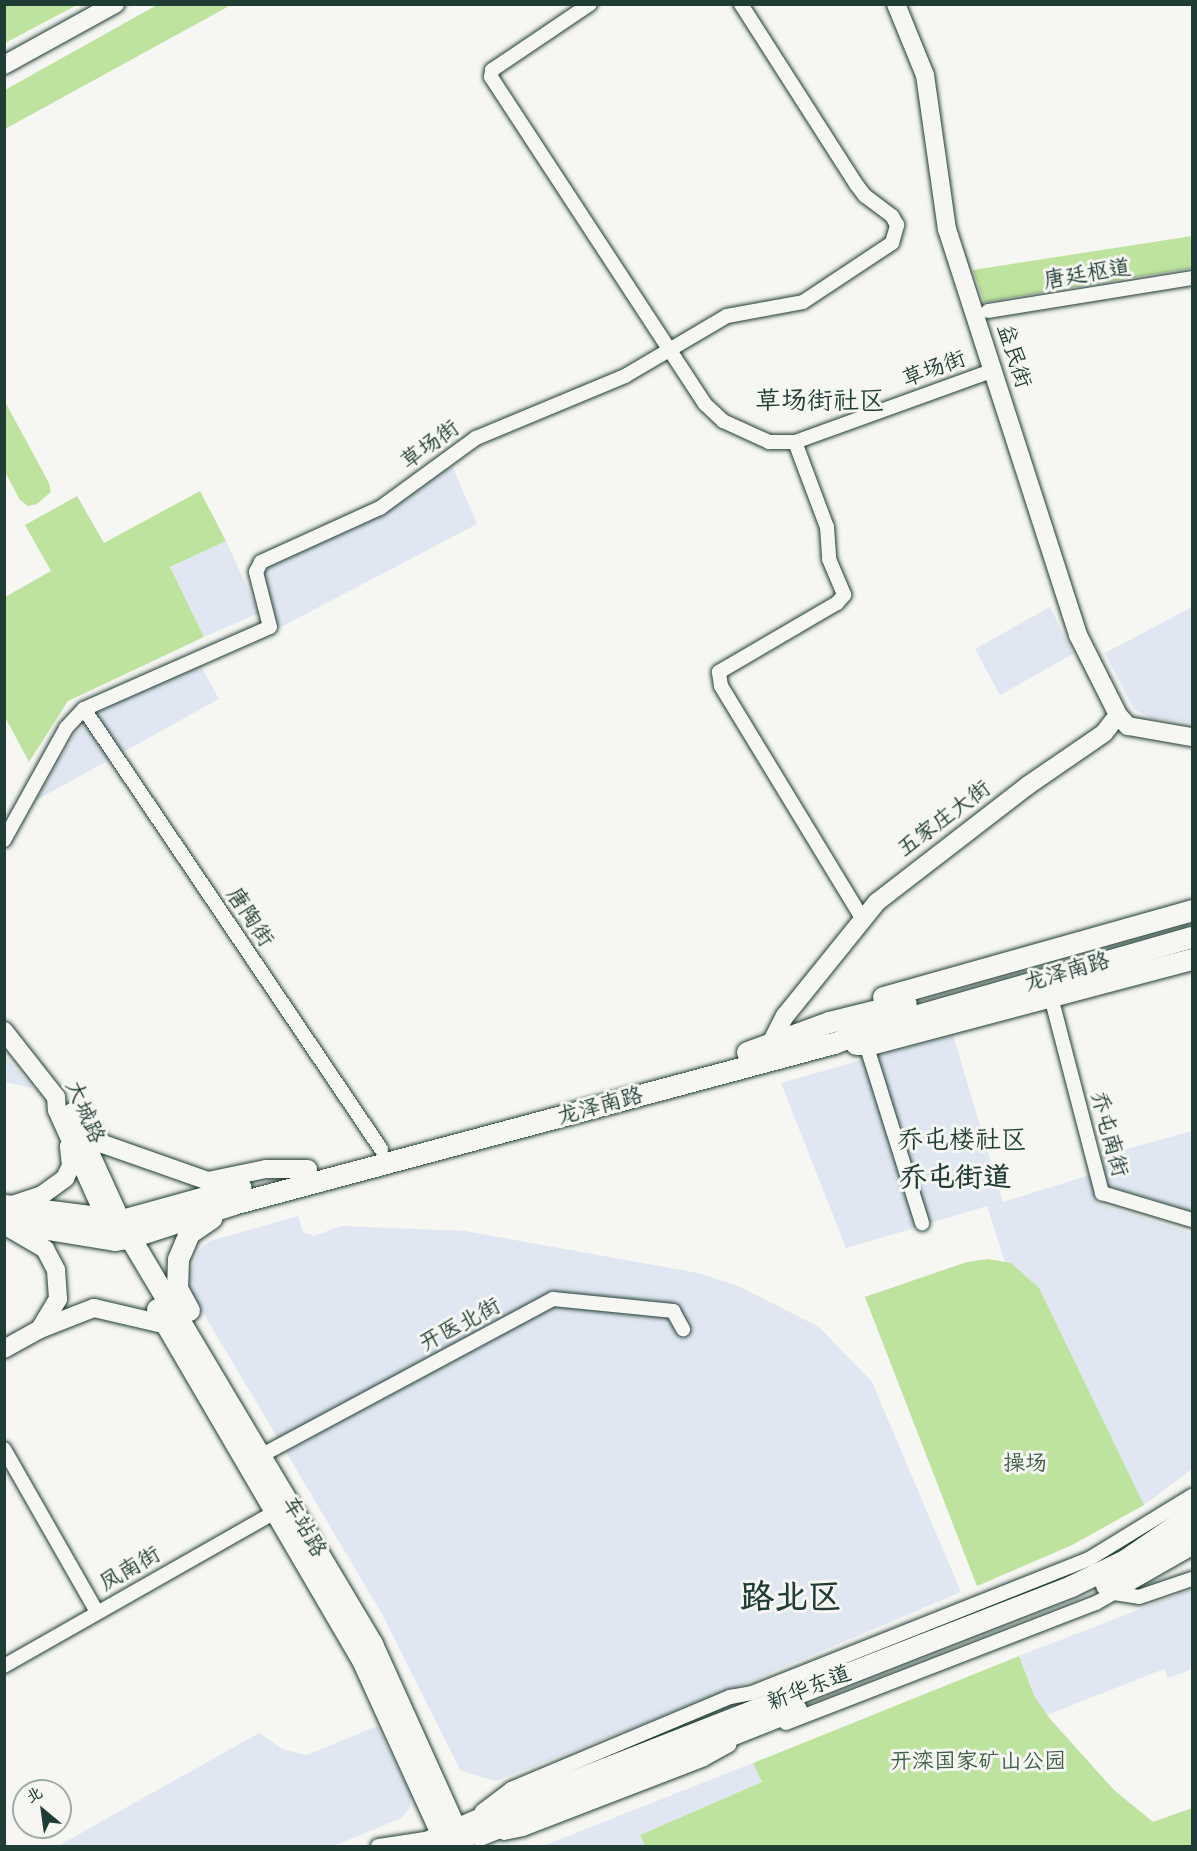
<!DOCTYPE html>
<html>
<head>
<meta charset="utf-8">
<style>
	body { margin:0 }
	#map { position:relative; width:1197px; height:1851px; overflow:hidden; background:#f6f6f2; font-family:"Architects Daughter","LXGW WenKai TC",sans-serif }
	div>[style] { position:absolute }
	.built>* { inset:0; background:#e0e7f2 }
	.green>* { inset:0; background:#bee39e }
	.roads { filter:drop-shadow(0 0 2px #1f3d34) drop-shadow(0 0 2px #1f3d34) }
	.street>* { height:14px; margin:-7px; padding:0 7px; transform-origin:7px; border-radius:7px; background:#f6f6f2 }
	.secondary>* { height:18px; margin:-9px; padding:0 9px; transform-origin:9px; border-radius:9px; background:#f6f6f2 }
	.primary>* { height:21px; margin:-10.5px; padding:0 10.5px; transform-origin:10.5px; border-radius:10.5px; background:#f6f6f2 }
	span { translate:-50% -50%; white-space:nowrap; text-align:center; line-height:1.15; -webkit-text-stroke:6px #f6f6f2; paint-order:stroke }
	.street-label { font-size:22px; color:#1f3d34 }
	.park-label { font-size:22px; color:#3f5e49 }
	.quarter-label { font-size:26px; color:#1f3d34 }
	.district-label { font-size:28px; color:#1f3d34; font-weight:700 }
	.town-label { font-size:34px; color:#1f3d34; font-weight:700 }
	.frame { position:absolute; inset:0; border:6px solid #1f3d34; pointer-events:none }
	.north { position:absolute; left:12px; top:1779px; width:60px; height:60px; box-sizing:border-box; background:#f6f6f2; border:2px solid #a0aca6; border-radius:50%; rotate:331deg; font-size:16px; font-weight:700; line-height:24px; text-align:center; color:#1f3d34 }
	.north::after { content:''; display:block; margin:auto; width:21px; height:27px; background:#1f3d34; clip-path:polygon(50% 0,100% 100%,50% 72%,0 100%) }
</style>
</head>
<body>
<div id="map">
	<div class="built">
		<div style="clip-path:polygon(445px 468px,453px 468px,477px 524px,279px 628px,263px 572px,268px 565px)"></div>
		<div style="clip-path:polygon(226px 541px,259px 613px,204px 637px,170px 567px)"></div>
		<div style="clip-path:polygon(1050px 607px,1073px 654px,1000px 695px,975px 649px)"></div>
		<div style="clip-path:polygon(1192px 607px,1192px 723px,1150px 718px,1134px 709px,1105px 653px)"></div>
		<div style="clip-path:polygon(199px 663px,219px 699px,35px 801px,75px 734px,97px 711px)"></div>
		<div style="clip-path:polygon(953px 1035px,1003px 1202px,1090px 1175px,1098px 1204px,1192px 1233px,1192px 1469px,1144px 1505px,1072px 1545px,977px 1586px,865px 1297px,967px 1262px,1005px 1262px,987px 1206px,924px 1225px,872px 1057px)"></div>
		<div style="clip-path:polygon(5px 1056px,33px 1088px,5px 1082px)"></div>
		<div style="clip-path:polygon(869px 1058px,921px 1226px,846px 1248px,781px 1083px)"></div>
		<div style="clip-path:polygon(1192px 1131px,1192px 1212px,1107px 1185px,1098px 1157px)"></div>
		<div style="clip-path:polygon(298px 1216px,303px 1232px,314px 1236px,341px 1226px,465px 1231px,698px 1273px,738px 1286px,819px 1327px,872px 1382px,961px 1592px,742px 1685px,496px 1781px,461px 1771px,382px 1614px,286px 1452px,551px 1304px,683px 1317px,679px 1306px,551px 1294px,279px 1440px,190px 1291px,189px 1275px,199px 1250px,210px 1241px)"></div>
		<div style="clip-path:polygon(1192px 1589px,1192px 1669px,1168px 1678px,1164px 1669px,1047px 1715px,1113px 1790px,1153px 1822px,1056px 1846px,1035px 1695px,1019px 1656px)"></div>
		<div style="clip-path:polygon(377px 1726px,412px 1796px,409px 1808px,402px 1818px,333px 1846px,58px 1846px,259px 1733px,284px 1750px,307px 1755px)"></div>
		<div style="clip-path:polygon(753px 1763px,762px 1782px,640px 1835px,645px 1846px,543px 1846px)"></div>
	</div>
	<div class="green">
		<div style="clip-path:polygon(5px 4px,77px 4px,77px 5px,5px 43px)"></div>
		<div style="clip-path:polygon(157px 5px,231px 5px,5px 129px,5px 90px)"></div>
		<div style="clip-path:polygon(1192px 236px,1192px 268px,984px 302px,973px 270px)"></div>
		<div style="clip-path:polygon(4px 400px,49px 483px,51px 492px,37px 504px,28px 506px,20px 500px,5px 472px)"></div>
		<div style="clip-path:polygon(200px 491px,226px 541px,170px 567px,204px 637px,68px 701px,29px 762px,5px 717px,5px 597px,51px 571px,25px 525px,77px 496px,104px 543px)"></div>
		<div style="clip-path:polygon(988px 1259px,1011px 1263px,1039px 1288px,1144px 1505px,1072px 1545px,977px 1586px,865px 1297px,967px 1262px)"></div>
		<div style="clip-path:polygon(1019px 1656px,1035px 1697px,1050px 1719px,1114px 1790px,1153px 1822px,1192px 1808px,1192px 1846px,645px 1846px,640px 1835px,762px 1782px,753px 1763px)"></div>
	</div>
	<div class="roads">
		<div class="street">
			<div style="left:590px;top:4px;width:118px;rotate:146deg"></div>
			<div style="left:492px;top:70px;width:7px;rotate:98deg"></div>
			<div style="left:491px;top:77px;width:391px;rotate:56.8deg"></div>
			<div style="left:705px;top:404px;width:25px;rotate:43deg"></div>
			<div style="left:723px;top:421px;width:51px;rotate:24.5deg"></div>
			<div style="left:769px;top:442px;width:26px"></div>
			<div style="left:795px;top:442px;width:212px;rotate:-19.9deg"></div>
			<div style="left:988px;top:311px;width:207px;rotate:-9.2deg"></div>
			<div style="left:795px;top:442px;width:91px;rotate:69.4deg"></div>
			<div style="left:827px;top:527px;width:32px;rotate:86deg"></div>
			<div style="left:829px;top:559px;width:39px;rotate:67deg"></div>
			<div style="left:844px;top:595px;width:11px;rotate:131deg"></div>
			<div style="left:837px;top:603px;width:137px;rotate:149.7deg"></div>
			<div style="left:719px;top:672px;width:14px;rotate:82deg"></div>
			<div style="left:721px;top:686px;width:274px;rotate:58.7deg"></div>
			<div style="left:84px;top:709px;width:531px;rotate:55.98deg"></div>
			<div style="left:4px;top:840px;width:128px;rotate:-61deg"></div>
			<div style="left:66px;top:728px;width:26px;rotate:-47deg"></div>
			<div style="left:84px;top:709px;width:203px;rotate:-23.8deg"></div>
			<div style="left:270px;top:627px;width:57px;rotate:-104.3deg"></div>
			<div style="left:256px;top:572px;width:11px;rotate:-63deg"></div>
			<div style="left:261px;top:562px;width:131px;rotate:-24.4deg"></div>
			<div style="left:380px;top:508px;width:119px;rotate:-36.1deg"></div>
			<div style="left:476px;top:438px;width:161px;rotate:-22.6deg"></div>
			<div style="left:625px;top:376px;width:118px;rotate:-30.5deg"></div>
			<div style="left:727px;top:316px;width:77px;rotate:-10.4deg"></div>
			<div style="left:803px;top:302px;width:107px;rotate:-33.5deg"></div>
			<div style="left:892px;top:243px;width:19px;rotate:-74deg"></div>
			<div style="left:897px;top:225px;width:10px;rotate:-119deg"></div>
			<div style="left:892px;top:216px;width:34px;rotate:-143deg"></div>
			<div style="left:865px;top:196px;width:15px;rotate:-127deg"></div>
			<div style="left:856px;top:184px;width:214px;rotate:-122.6deg"></div>
			<div style="left:1051px;top:997px;width:203px;rotate:75.4deg"></div>
			<div style="left:1102px;top:1193px;width:94px;rotate:16.7deg"></div>
			<div style="left:866px;top:1044px;width:188px;rotate:72.6deg"></div>
			<div style="left:4px;top:1449px;width:188px;rotate:60.3deg"></div>
			<div style="left:262px;top:1455px;width:330px;rotate:-28.2deg"></div>
			<div style="left:553px;top:1299px;width:121px;rotate:5.7deg"></div>
			<div style="left:673px;top:1311px;width:21px;rotate:61deg"></div>
			<div style="left:1114px;top:1593px;width:25px;rotate:9deg"></div>
			<div style="left:1139px;top:1597px;width:56px;rotate:-18.8deg"></div>
			<div style="left:4px;top:1666px;width:314px;rotate:-29.6deg"></div>
			<div style="left:786px;top:1723px;width:332px;rotate:-21.2deg"></div>
			<div style="left:1096px;top:1603px;width:111px;rotate:-29.8deg"></div>
			<div style="left:482px;top:1811px;width:36px;rotate:-37deg"></div>
			<div style="left:511px;top:1789px;width:238px;rotate:-22.8deg"></div>
			<div style="left:730px;top:1697px;width:22px;rotate:-10deg"></div>
			<div style="left:752px;top:1693px;width:363px;rotate:-21.7deg"></div>
			<div style="left:1089px;top:1559px;width:121px;rotate:-31.5deg"></div>
			<div style="left:504px;top:1833px;width:19px;rotate:-12deg"></div>
			<div style="left:523px;top:1829px;width:194px;rotate:-21.1deg"></div>
			<div style="left:704px;top:1759px;width:29px;rotate:-29deg"></div>
			<div style="left:378px;top:1846px;width:47px;rotate:-8.7deg"></div>
		</div>
		<div class="secondary">
			<div style="left:896px;top:4px;width:77px;rotate:67.8deg"></div>
			<div style="left:925px;top:75px;width:156px;rotate:81.9deg"></div>
			<div style="left:947px;top:229px;width:427px;rotate:72.1deg"></div>
			<div style="left:1078px;top:635px;width:89px;rotate:63.4deg"></div>
			<div style="left:1118px;top:715px;width:15px;rotate:48deg"></div>
			<div style="left:1128px;top:726px;width:65px;rotate:9.8deg"></div>
			<div style="left:4px;top:65px;width:127px;rotate:-28.8deg"></div>
			<div style="left:4px;top:1031px;width:84px;rotate:51.8deg"></div>
			<div style="left:56px;top:1097px;width:13px;rotate:86deg"></div>
			<div style="left:57px;top:1110px;width:122px;rotate:65.8deg"></div>
			<div style="left:770px;top:1045px;width:33px;rotate:-63deg"></div>
			<div style="left:785px;top:1016px;width:146px;rotate:-51.1deg"></div>
			<div style="left:877px;top:902px;width:190px;rotate:-37.7deg"></div>
			<div style="left:1027px;top:786px;width:93px;rotate:-34.5deg"></div>
			<div style="left:1104px;top:733px;width:23px;rotate:-52deg"></div>
			<div style="left:72px;top:1112px;width:45px;rotate:45.9deg"></div>
			<div style="left:103px;top:1144px;width:111px;rotate:19.4deg"></div>
			<div style="left:208px;top:1181px;width:59px;rotate:-11.7deg"></div>
			<div style="left:266px;top:1169px;width:42px"></div>
			<div style="left:77px;top:1124px;width:106px;rotate:65.4deg"></div>
			<div style="left:9px;top:1206px;width:35px;rotate:-18deg"></div>
			<div style="left:42px;top:1195px;width:29px;rotate:-36deg"></div>
			<div style="left:65px;top:1178px;width:13px;rotate:-63deg"></div>
			<div style="left:71px;top:1166px;width:20px;rotate:-96deg"></div>
			<div style="left:4px;top:1225px;width:48px;rotate:30.3deg"></div>
			<div style="left:45px;top:1249px;width:24px;rotate:62deg"></div>
			<div style="left:56px;top:1270px;width:29px;rotate:86deg"></div>
			<div style="left:58px;top:1299px;width:35px;rotate:121deg"></div>
			<div style="left:4px;top:1349px;width:41px;rotate:-29.1deg"></div>
			<div style="left:40px;top:1329px;width:58px;rotate:-21.3deg"></div>
			<div style="left:94px;top:1308px;width:75px;rotate:13.1deg"></div>
		</div>
		<div class="primary">
			<div style="left:883px;top:997px;width:321px;rotate:-15.7deg"></div>
			<div style="left:856px;top:1044px;width:14px"></div>
			<div style="left:870px;top:1044px;width:333px;rotate:-14.8deg"></div>
			<div style="left:747px;top:1052px;width:87px;rotate:-20.1deg"></div>
			<div style="left:829px;top:1022px;width:79px;rotate:-13.9deg"></div>
			<div style="left:4px;top:1205px;width:118px;rotate:7.3deg"></div>
			<div style="left:121px;top:1220px;width:124px;rotate:-15.4deg"></div>
			<div style="left:4px;top:1222px;width:112px;rotate:9.2deg"></div>
			<div style="left:115px;top:1240px;width:13px;rotate:-9deg"></div>
			<div style="left:128px;top:1238px;width:110px;rotate:-17.9deg"></div>
			<div style="left:233px;top:1204px;width:622px;rotate:-15deg"></div>
			<div style="left:834px;top:1043px;width:48px;rotate:-20.7deg"></div>
			<div style="left:879px;top:1026px;width:325px;rotate:-15.9deg"></div>
			<div style="left:123px;top:1226px;width:487px;rotate:59.2deg"></div>
			<div style="left:372px;top:1644px;width:222px;rotate:65.7deg"></div>
			<div style="left:157px;top:1309px;width:409px;rotate:59.7deg"></div>
			<div style="left:363px;top:1662px;width:202px;rotate:65.5deg"></div>
			<div style="left:189px;top:1310px;width:25px;rotate:-119deg"></div>
			<div style="left:177px;top:1288px;width:29px;rotate:-88deg"></div>
			<div style="left:178px;top:1259px;width:28px;rotate:-67deg"></div>
			<div style="left:189px;top:1233px;width:27px;rotate:-34deg"></div>
			<div style="left:1106px;top:1585px;width:100px;rotate:-31.2deg"></div>
			<div style="left:479px;top:1835px;width:341px;rotate:-21.7deg"></div>
			<div style="left:417px;top:1846px;width:97px;rotate:-23.7deg"></div>
			<div style="left:506px;top:1807px;width:607px;rotate:-21.36deg"></div>
			<div style="left:1071px;top:1586px;width:60px;rotate:-25.7deg"></div>
			<div style="left:1125px;top:1560px;width:81px;rotate:-34.5deg"></div>
		</div>
	</div>
	<div class="street-label">
		<span style="left:1087px;top:274px;rotate:-9deg">唐廷枢道</span>
		<span style="left:1014px;top:356px;rotate:72deg">益民街</span>
		<span style="left:934px;top:369px;rotate:-20deg">草场街</span>
		<span style="left:430px;top:445px;rotate:-36deg">草场街</span>
		<span style="left:944px;top:819px;rotate:-37deg">五家庄大街</span>
		<span style="left:250px;top:917px;rotate:57deg">唐陶街</span>
		<span style="left:1067px;top:972px;rotate:-16deg">龙泽南路</span>
		<span style="left:600px;top:1106px;rotate:-15deg">龙泽南路</span>
		<span style="left:85px;top:1112px;rotate:67deg">大城路</span>
		<span style="left:1109px;top:1134px;rotate:75deg">乔屯南街</span>
		<span style="left:460px;top:1325px;rotate:-28deg">开医北街</span>
		<span style="left:304px;top:1527px;rotate:60deg">车站路</span>
		<span style="left:130px;top:1569px;rotate:-30deg">凤南街</span>
		<span style="left:809px;top:1688px;rotate:-21deg">新华东道</span>
	</div>
	<div class="park-label">
		<span style="left:1025px;top:1464px">操场</span>
		<span style="left:978px;top:1762px">开滦国家矿山公园</span>
	</div>
	<div class="quarter-label">
		<span style="left:820px;top:402px">草场街社区</span>
		<span style="left:962px;top:1141px">乔屯楼社区</span>
	</div>
	<div class="district-label">
		<span style="left:955px;top:1178px">乔屯街道</span>
	</div>
	<div class="town-label">
		<span style="left:791px;top:1599px">路北区</span>
	</div>
	<div class="frame"></div>
	<div class="north">北</div>
</div>
</body>
</html>
